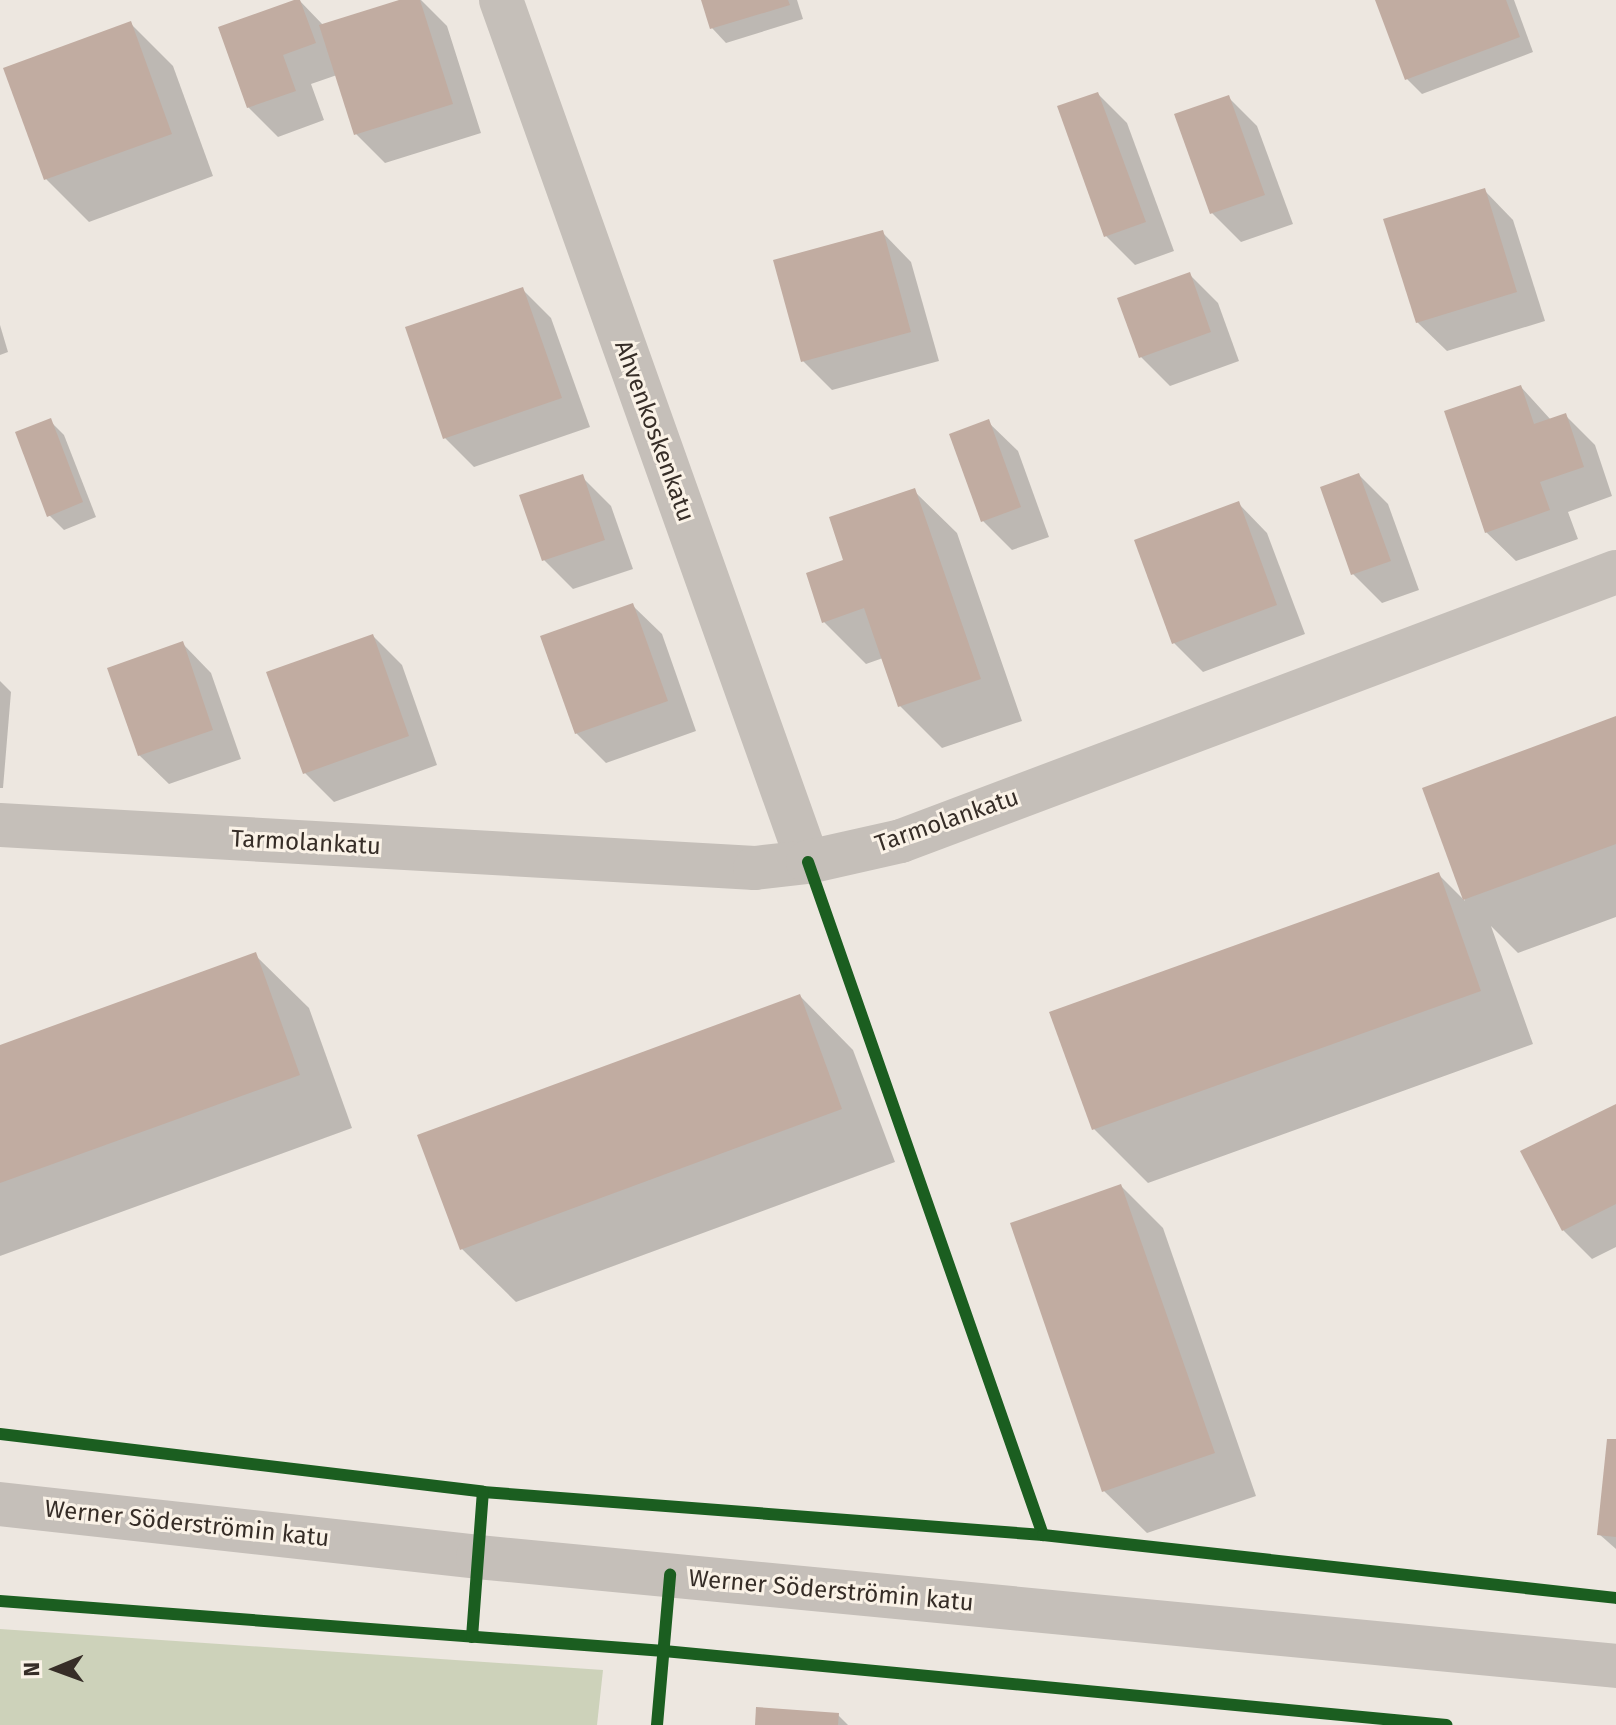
<!DOCTYPE html>
<html>
<head>
<meta charset="utf-8">
<style>
	body { margin:0 }
	#map { position:relative; width:1616px; height:1725px; overflow:hidden; background:#ede7e0; font-family:"Fira Sans",sans-serif }
	div>[style] { position:absolute }
	.green>* { inset:0; background:#cdd2ba }
	.shadow>* { inset:0; background:#0003 }
	.building>* { inset:0; background:#c1aca1 }
	.minor>* { height:44px; margin:-22px; padding:0 22px; transform-origin:22px; border-radius:22px; background:#c5bfb9 }
	.tertiary>* { height:44px; margin:-22px; padding:0 22px; transform-origin:22px; border-radius:22px; background:#c5bfb9 }
	.cycleway>* { height:12px; margin:-6px; padding:0 6px; transform-origin:6px; border-radius:6px; background:#1b5e20 }
	span { translate:-50% -50%; white-space:nowrap; text-align:center; line-height:1.15; -webkit-text-stroke:6px #faf2e7; paint-order:stroke }
	.street-label { font-size:24px; color:#362d27 }
	.north { position:absolute; left:16px; top:1629px; width:80px; height:80px; -webkit-text-stroke:6px #faf2e7; paint-order:stroke; rotate:269deg; font-size:22px; font-weight:700; line-height:32px; text-align:center; color:#362d27 }
	.north::after { content:''; display:block; margin:auto; width:28px; height:36px; background:#362d27; clip-path:polygon(50% 0,100% 100%,50% 72%,0 100%) }
</style>
</head>
<body>
<div id="map">
	<div class="green">
		<div style="clip-path:polygon(0 1629px,603px 1670px,597px 1725px,0 1725px)"></div>
	</div>
	<div class="shadow">
		<div style="clip-path:polygon(299px 0,324px 26px,406px 0,421px 0,447px 26px,481px 133px,385px 163px,356px 134px,337px 75px,311px 84px,324px 120px,278px 137px,248px 107px)"></div>
		<div style="clip-path:polygon(703px 0,797px 0,803px 19px,726px 43px,712px 28px)"></div>
		<div style="clip-path:polygon(1377px 0,1514px 0,1533px 52px,1422px 94px,1407px 79px)"></div>
		<div style="clip-path:polygon(130px 23px,173px 66px,213px 176px,89px 222px,46px 179px)"></div>
		<div style="clip-path:polygon(1098px 94px,1127px 123px,1174px 251px,1135px 265px,1106px 236px)"></div>
		<div style="clip-path:polygon(1228px 97px,1257px 126px,1293px 224px,1241px 242px,1212px 213px)"></div>
		<div style="clip-path:polygon(1484px 190px,1513px 220px,1545px 321px,1447px 351px,1417px 322px)"></div>
		<div style="clip-path:polygon(882px 232px,911px 262px,939px 361px,832px 390px,803px 361px)"></div>
		<div style="clip-path:polygon(1189px 274px,1218px 303px,1239px 361px,1170px 386px,1141px 357px)"></div>
		<div style="clip-path:polygon(522px 289px,551px 318px,590px 427px,474px 467px,445px 438px)"></div>
		<div style="clip-path:polygon(0 325px,8px 352px,0 355px)"></div>
		<div style="clip-path:polygon(1521px 387px,1551px 420px,1565px 415px,1595px 445px,1612px 496px,1568px 512px,1578px 539px,1516px 561px,1486px 532px)"></div>
		<div style="clip-path:polygon(50px 421px,64px 435px,96px 517px,64px 530px,49px 515px)"></div>
		<div style="clip-path:polygon(988px 422px,1018px 451px,1049px 537px,1012px 550px,982px 520px)"></div>
		<div style="clip-path:polygon(1359px 475px,1388px 504px,1419px 590px,1382px 603px,1353px 574px)"></div>
		<div style="clip-path:polygon(582px 477px,611px 506px,633px 569px,573px 589px,544px 560px)"></div>
		<div style="clip-path:polygon(914px 491px,957px 533px,1022px 721px,942px 748px,900px 706px,883px 658px,866px 664px,824px 622px,846px 562px)"></div>
		<div style="clip-path:polygon(1238px 503px,1267px 533px,1305px 634px,1203px 672px,1173px 642px)"></div>
		<div style="clip-path:polygon(632px 605px,662px 634px,696px 731px,606px 763px,576px 733px)"></div>
		<div style="clip-path:polygon(373px 636px,402px 665px,437px 765px,334px 802px,305px 773px)"></div>
		<div style="clip-path:polygon(182px 643px,211px 673px,241px 759px,169px 784px,139px 755px)"></div>
		<div style="clip-path:polygon(0 681px,11px 692px,3px 788px,0 788px)"></div>
		<div style="clip-path:polygon(1616px 719px,1616px 917px,1518px 953px,1491px 926px,1533px 1044px,1148px 1183px,1094px 1129px,1438px 874px,1465px 901px,1424px 790px)"></div>
		<div style="clip-path:polygon(255px 955px,309px 1008px,352px 1128px,0 1256px,0 1047px)"></div>
		<div style="clip-path:polygon(800px 996px,853px 1050px,895px 1162px,516px 1302px,462px 1249px)"></div>
		<div style="clip-path:polygon(1616px 1106px,1616px 1247px,1592px 1259px,1563px 1230px)"></div>
		<div style="clip-path:polygon(1121px 1186px,1163px 1228px,1256px 1496px,1147px 1533px,1104px 1491px)"></div>
		<div style="clip-path:polygon(1616px 1441px,1616px 1549px,1599px 1534px)"></div>
		<div style="clip-path:polygon(838px 1715px,848px 1725px,757px 1725px)"></div>
	</div>
	<div class="building">
		<div style="clip-path:polygon(294px 0,300px 0,316px 43px,283px 55px,296px 91px,247px 108px,218px 27px)"></div>
		<div style="clip-path:polygon(399px 0,420px 0,453px 104px,354px 135px,319px 25px)"></div>
		<div style="clip-path:polygon(701px 0,788px 0,790px 5px,710px 29px)"></div>
		<div style="clip-path:polygon(1375px 0,1506px 0,1520px 37px,1405px 80px)"></div>
		<div style="clip-path:polygon(131px 21px,172px 134px,44px 180px,3px 68px)"></div>
		<div style="clip-path:polygon(1098px 92px,1146px 222px,1104px 237px,1057px 106px)"></div>
		<div style="clip-path:polygon(1229px 95px,1265px 195px,1210px 214px,1174px 114px)"></div>
		<div style="clip-path:polygon(1485px 188px,1517px 292px,1416px 323px,1383px 219px)"></div>
		<div style="clip-path:polygon(883px 230px,911px 332px,801px 362px,773px 260px)"></div>
		<div style="clip-path:polygon(1190px 272px,1211px 332px,1139px 358px,1117px 298px)"></div>
		<div style="clip-path:polygon(523px 287px,562px 398px,443px 439px,405px 327px)"></div>
		<div style="clip-path:polygon(1521px 385px,1534px 424px,1566px 413px,1584px 467px,1540px 482px,1550px 510px,1485px 533px,1444px 411px)"></div>
		<div style="clip-path:polygon(51px 418px,83px 502px,47px 517px,15px 432px)"></div>
		<div style="clip-path:polygon(989px 419px,1021px 507px,981px 522px,949px 434px)"></div>
		<div style="clip-path:polygon(1359px 473px,1391px 561px,1351px 575px,1320px 487px)"></div>
		<div style="clip-path:polygon(583px 474px,605px 540px,542px 561px,519px 495px)"></div>
		<div style="clip-path:polygon(915px 488px,981px 679px,898px 707px,864px 608px,822px 623px,806px 573px,843px 560px,829px 517px)"></div>
		<div style="clip-path:polygon(1239px 501px,1277px 605px,1172px 644px,1134px 540px)"></div>
		<div style="clip-path:polygon(633px 603px,668px 701px,575px 734px,540px 636px)"></div>
		<div style="clip-path:polygon(373px 634px,409px 736px,303px 774px,266px 672px)"></div>
		<div style="clip-path:polygon(183px 641px,213px 730px,138px 756px,107px 668px)"></div>
		<div style="clip-path:polygon(1616px 716px,1616px 844px,1463px 900px,1422px 788px)"></div>
		<div style="clip-path:polygon(1439px 872px,1481px 991px,1092px 1130px,1049px 1012px)"></div>
		<div style="clip-path:polygon(256px 952px,300px 1075px,0 1183px,0 1045px)"></div>
		<div style="clip-path:polygon(800px 994px,842px 1109px,460px 1250px,417px 1135px)"></div>
		<div style="clip-path:polygon(1616px 1104px,1616px 1204px,1562px 1231px,1520px 1151px)"></div>
		<div style="clip-path:polygon(1121px 1184px,1215px 1453px,1102px 1492px,1010px 1223px)"></div>
		<div style="clip-path:polygon(1607px 1439px,1616px 1439px,1616px 1537px,1597px 1535px)"></div>
		<div style="clip-path:polygon(756px 1707px,839px 1713px,838px 1725px,755px 1725px)"></div>
	</div>
	<div class="minor">
		<div style="left:501px;top:0;width:915px;rotate:70.4deg"></div>
		<div style="left:0;top:825px;width:756px;rotate:3.26deg"></div>
		<div style="left:755px;top:868px;width:53px;rotate:-6.5deg"></div>
		<div style="left:808px;top:862px;width:95px;rotate:-12.7deg"></div>
		<div style="left:901px;top:841px;width:764px;rotate:-20.62deg"></div>
	</div>
	<div class="tertiary">
		<div style="left:0;top:1504px;width:481px;rotate:6.3deg"></div>
		<div style="left:478px;top:1557px;width:1143px;rotate:5.47deg"></div>
	</div>
	<div class="cycleway">
		<div style="left:808px;top:862px;width:713px;rotate:70.75deg"></div>
		<div style="left:0;top:1434px;width:486px;rotate:6.8deg"></div>
		<div style="left:483px;top:1492px;width:562px;rotate:4.39deg"></div>
		<div style="left:1043px;top:1535px;width:576px;rotate:6.27deg"></div>
		<div style="left:0;top:1601px;width:666px;rotate:4.31deg"></div>
		<div style="left:664px;top:1651px;width:786px;rotate:5.4deg"></div>
		<div style="left:472px;top:1637px;width:145px;rotate:-85.7deg"></div>
		<div style="left:657px;top:1725px;width:151px;rotate:-85deg"></div>
	</div>
	<div class="street-label">
		<span style="left:654px;top:431px;rotate:70deg">Ahvenkoskenkatu</span>
		<span style="left:947px;top:821px;rotate:-19deg">Tarmolankatu</span>
		<span style="left:306px;top:843px;rotate:3deg">Tarmolankatu</span>
		<span style="left:187px;top:1524px;rotate:6deg">Werner Söderströmin katu</span>
		<span style="left:831px;top:1591px;rotate:5deg">Werner Söderströmin katu</span>
	</div>
	<div class="north">N</div>
</div>
</body>
</html>
